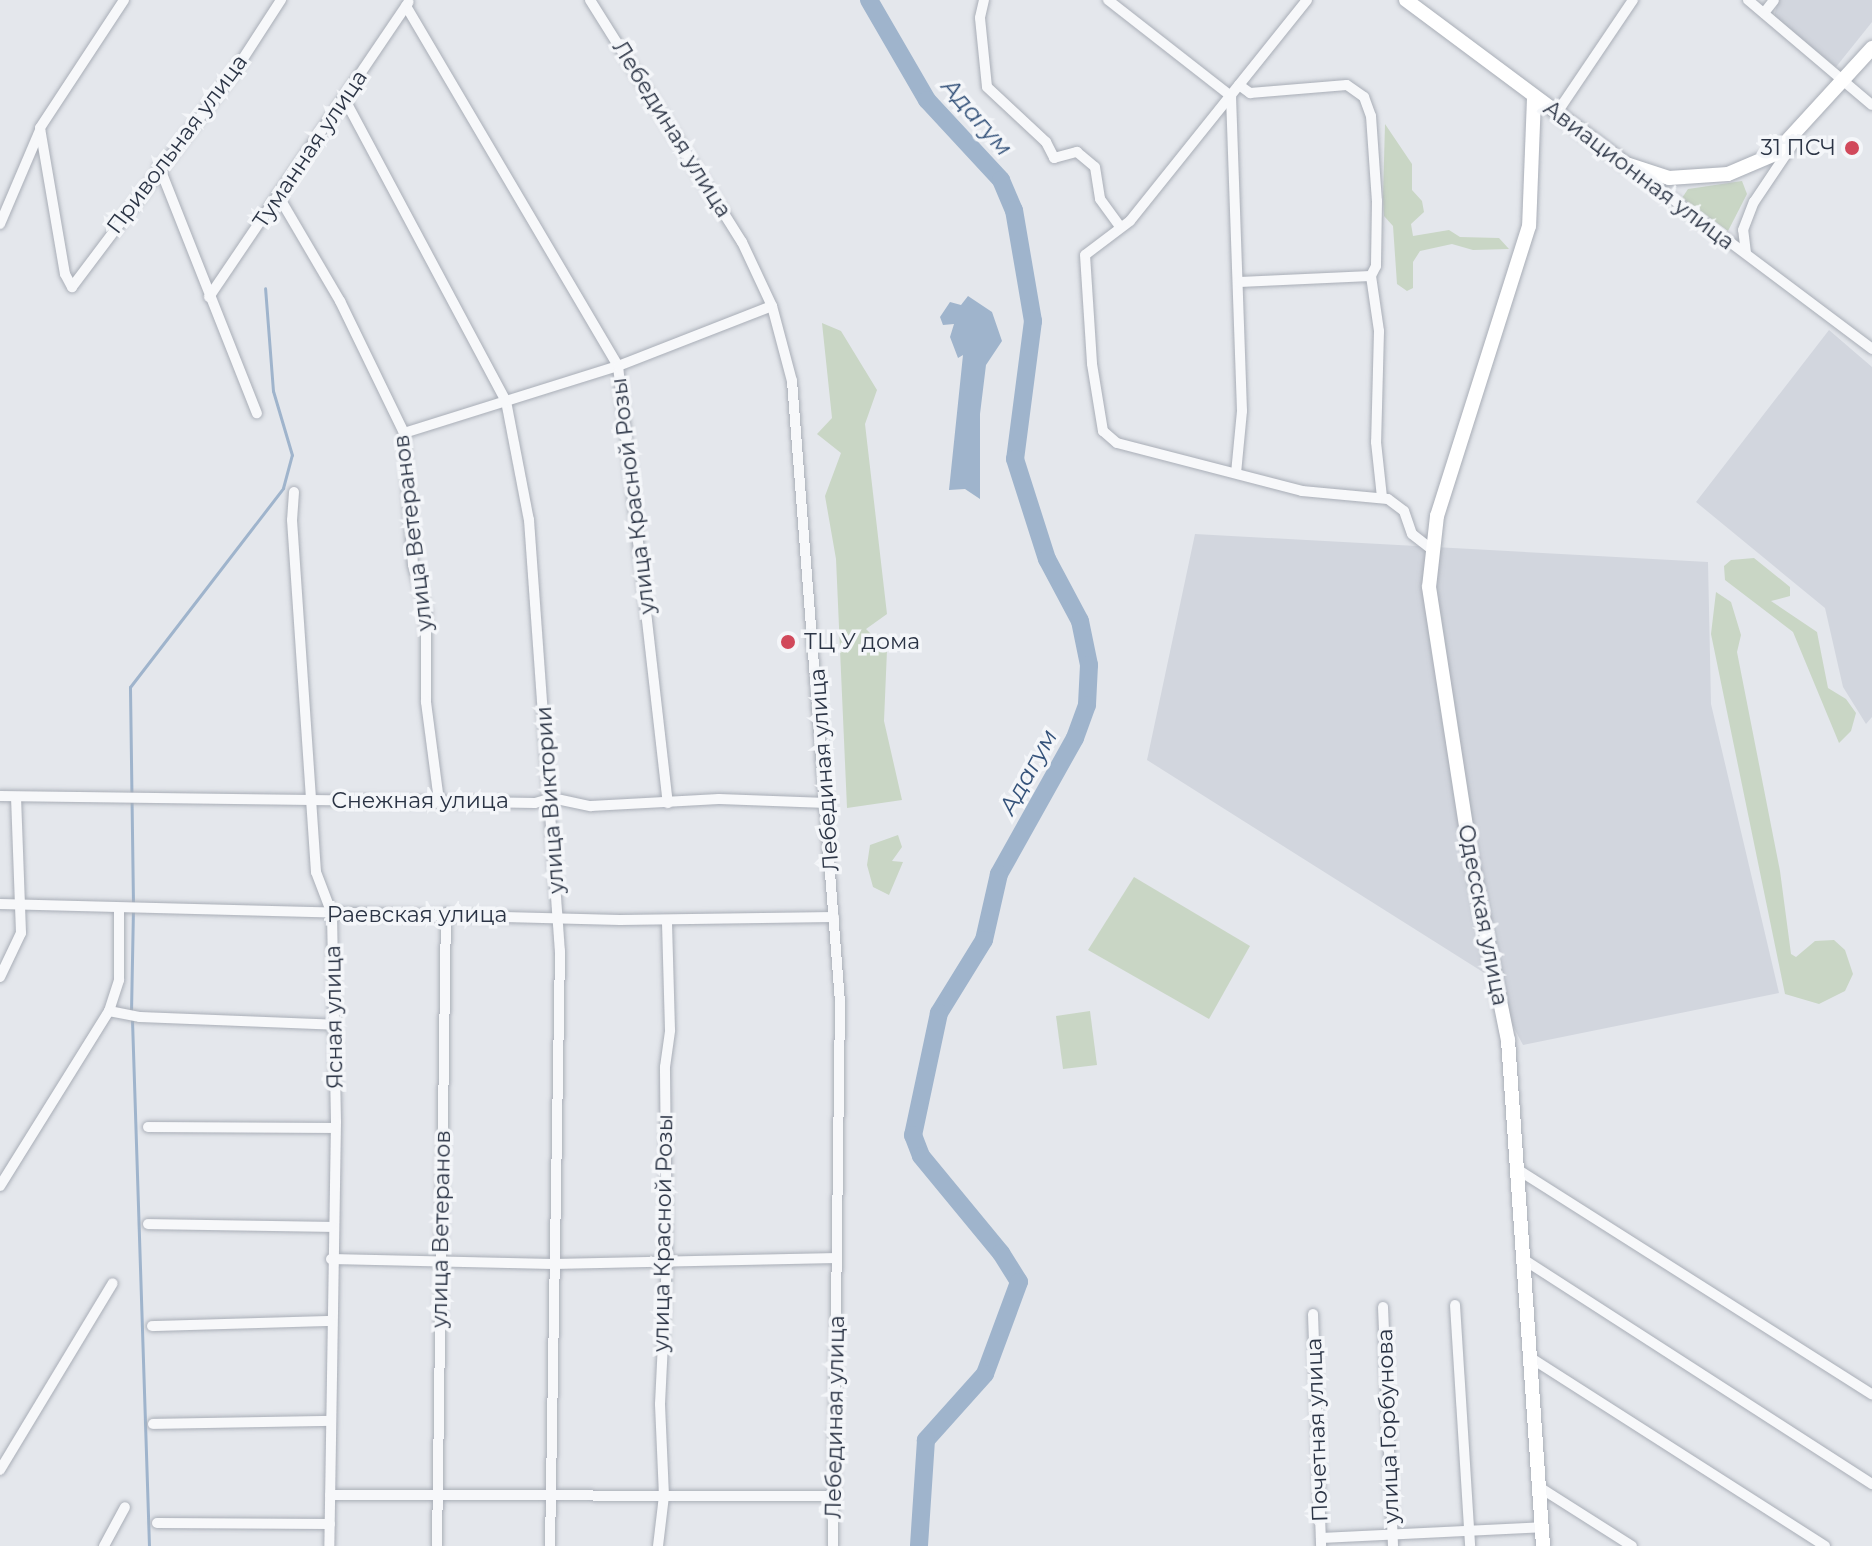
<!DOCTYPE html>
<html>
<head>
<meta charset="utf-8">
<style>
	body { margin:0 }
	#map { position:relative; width:1872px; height:1546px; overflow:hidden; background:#e4e7ec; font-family:Montserrat,sans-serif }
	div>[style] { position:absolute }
	.built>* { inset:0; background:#d2d6de }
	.green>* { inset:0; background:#c9d6c5 }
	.water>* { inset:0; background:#9fb4cc }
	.stream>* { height:3px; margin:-1.5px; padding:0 1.5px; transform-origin:1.5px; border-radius:1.5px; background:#9fb4cc }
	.river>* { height:18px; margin:-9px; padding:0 9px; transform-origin:9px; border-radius:9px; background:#9fb4cc }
	.roads { filter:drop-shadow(0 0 2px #a9aeb7) drop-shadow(0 0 2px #a9aeb7) }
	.street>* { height:10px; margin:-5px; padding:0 5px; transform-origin:5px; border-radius:5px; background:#f7f8fa }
	.secondary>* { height:14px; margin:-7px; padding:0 7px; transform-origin:7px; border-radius:7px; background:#fff }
	.dots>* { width:22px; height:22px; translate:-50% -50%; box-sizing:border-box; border:4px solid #f4f6f9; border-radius:50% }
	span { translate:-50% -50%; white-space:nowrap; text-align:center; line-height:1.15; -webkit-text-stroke:7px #f4f6f9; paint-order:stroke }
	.street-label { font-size:22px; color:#2b3445 }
	.poi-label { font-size:22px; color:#2b3445 }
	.right { translate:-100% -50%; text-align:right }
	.left { translate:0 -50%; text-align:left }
	.water-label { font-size:24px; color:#34527a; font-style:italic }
</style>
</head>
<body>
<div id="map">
	<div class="built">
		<div style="clip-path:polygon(1778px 0,1872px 0,1872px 22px,1836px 67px,1774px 17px)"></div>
		<div style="clip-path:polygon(1829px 330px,1872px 367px,1872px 717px,1866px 724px,1843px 687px,1825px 608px,1696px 502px)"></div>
		<div style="clip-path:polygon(1195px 534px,1708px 562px,1711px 704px,1779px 993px,1523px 1045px,1486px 974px,1147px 760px)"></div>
	</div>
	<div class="green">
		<div style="clip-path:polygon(1385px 124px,1412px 164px,1412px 190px,1422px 201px,1424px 212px,1411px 224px,1413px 236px,1449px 230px,1460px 237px,1499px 238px,1509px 249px,1473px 250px,1452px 244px,1420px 251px,1413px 262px,1413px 288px,1407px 291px,1397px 284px,1393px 226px,1384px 216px,1383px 197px)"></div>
		<div style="clip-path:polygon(1742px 181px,1747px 194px,1728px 231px,1682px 198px,1688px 189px)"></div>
		<div style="clip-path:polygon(822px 323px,841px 331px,877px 390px,865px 424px,887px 614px,866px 629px,887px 650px,884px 721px,902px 800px,847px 808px,836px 559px,825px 496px,841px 453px,817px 434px,832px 418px)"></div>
		<div style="clip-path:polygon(1754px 558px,1790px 587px,1790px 596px,1771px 601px,1817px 632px,1828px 688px,1846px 699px,1856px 713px,1851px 731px,1839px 743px,1793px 632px,1725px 580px,1724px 566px,1731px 560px)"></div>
		<div style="clip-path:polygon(1716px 592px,1731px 602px,1741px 635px,1737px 652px,1780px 871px,1791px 954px,1796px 957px,1815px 941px,1834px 940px,1845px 950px,1853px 974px,1845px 991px,1819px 1004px,1785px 994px,1711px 634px)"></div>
		<div style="clip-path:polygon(898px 835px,902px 847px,892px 861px,903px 862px,889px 895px,873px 887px,867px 865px,870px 845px)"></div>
		<div style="clip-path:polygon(1134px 877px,1250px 946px,1209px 1019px,1088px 950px)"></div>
		<div style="clip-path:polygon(1090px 1011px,1097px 1065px,1063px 1069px,1056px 1016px)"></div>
	</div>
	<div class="water">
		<div style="clip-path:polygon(968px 296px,992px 312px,1002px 341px,986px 365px,980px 414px,980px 499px,965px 489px,949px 490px,963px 355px,958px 358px,950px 337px,954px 324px,943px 325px,940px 317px,950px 302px,961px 305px)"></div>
	</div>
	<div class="stream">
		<div style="left:133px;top:904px;width:217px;rotate:-90.8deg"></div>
		<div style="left:130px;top:687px;width:251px;rotate:-52.4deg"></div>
		<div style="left:283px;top:488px;width:34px;rotate:-75deg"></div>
		<div style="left:292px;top:455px;width:67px;rotate:-106.5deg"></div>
		<div style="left:273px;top:391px;width:103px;rotate:-94.4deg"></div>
		<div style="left:131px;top:1012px;width:100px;rotate:-88.9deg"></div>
		<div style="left:132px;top:1020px;width:526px;rotate:88.15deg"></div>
	</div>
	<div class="river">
		<div style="left:869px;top:0;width:116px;rotate:59.9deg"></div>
		<div style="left:927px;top:100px;width:109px;rotate:47.2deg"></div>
		<div style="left:1001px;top:180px;width:33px;rotate:67deg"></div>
		<div style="left:1014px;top:210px;width:113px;rotate:80.3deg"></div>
		<div style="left:1033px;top:321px;width:139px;rotate:97.4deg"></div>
		<div style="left:1015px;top:459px;width:105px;rotate:72.3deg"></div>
		<div style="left:1047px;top:559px;width:70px;rotate:62deg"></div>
		<div style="left:1080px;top:621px;width:45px;rotate:78.4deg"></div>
		<div style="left:1089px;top:665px;width:40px;rotate:92.9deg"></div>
		<div style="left:1087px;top:705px;width:35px;rotate:110deg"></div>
		<div style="left:1075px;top:738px;width:156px;rotate:119.2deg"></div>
		<div style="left:999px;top:874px;width:68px;rotate:102.8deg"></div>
		<div style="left:984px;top:940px;width:86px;rotate:121.7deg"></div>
		<div style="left:939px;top:1013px;width:125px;rotate:102deg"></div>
		<div style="left:913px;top:1135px;width:22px;rotate:69deg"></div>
		<div style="left:921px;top:1156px;width:126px;rotate:50.5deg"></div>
		<div style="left:1001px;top:1253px;width:34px;rotate:58deg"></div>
		<div style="left:1019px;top:1282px;width:98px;rotate:110.3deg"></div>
		<div style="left:985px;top:1374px;width:89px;rotate:131.8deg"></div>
		<div style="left:926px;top:1440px;width:106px;rotate:93.8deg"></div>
	</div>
	<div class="roads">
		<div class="street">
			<div style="left:124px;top:0;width:153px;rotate:123.3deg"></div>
			<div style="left:40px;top:128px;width:148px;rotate:80.3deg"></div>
			<div style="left:65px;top:274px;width:15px;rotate:62deg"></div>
			<div style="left:72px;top:287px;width:271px;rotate:-53deg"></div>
			<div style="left:235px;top:71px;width:85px;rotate:-57.1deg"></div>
			<div style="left:590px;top:0;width:286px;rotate:57.9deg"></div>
			<div style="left:742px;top:242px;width:71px;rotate:64.9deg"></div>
			<div style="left:772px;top:306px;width:78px;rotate:75.1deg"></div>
			<div style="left:792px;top:381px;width:623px;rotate:85.58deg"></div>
			<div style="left:840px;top:1002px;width:544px;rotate:90.74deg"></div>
			<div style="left:984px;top:0;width:18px;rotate:103deg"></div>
			<div style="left:980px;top:18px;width:69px;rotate:84.2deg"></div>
			<div style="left:987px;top:87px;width:81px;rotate:43deg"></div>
			<div style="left:1046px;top:142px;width:18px;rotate:63deg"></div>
			<div style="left:1054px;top:158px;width:24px;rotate:-15deg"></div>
			<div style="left:1077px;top:152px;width:23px;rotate:40deg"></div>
			<div style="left:1095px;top:167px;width:32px;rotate:81deg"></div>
			<div style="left:1100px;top:199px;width:34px;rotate:54deg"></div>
			<div style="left:1108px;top:0;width:156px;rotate:38deg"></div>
			<div style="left:1231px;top:96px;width:315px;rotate:88deg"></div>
			<div style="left:1242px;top:411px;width:62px;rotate:95.5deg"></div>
			<div style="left:1307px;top:0;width:283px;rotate:128.7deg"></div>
			<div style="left:1130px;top:221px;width:56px;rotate:142.9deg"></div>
			<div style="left:1085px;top:255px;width:109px;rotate:86.3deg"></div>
			<div style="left:1092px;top:364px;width:68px;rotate:80.7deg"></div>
			<div style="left:1103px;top:431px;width:18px;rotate:41deg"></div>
			<div style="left:1117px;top:443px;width:191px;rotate:14.5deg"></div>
			<div style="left:1302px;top:491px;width:86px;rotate:5.3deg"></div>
			<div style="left:1388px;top:499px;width:20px;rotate:37deg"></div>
			<div style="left:1404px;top:511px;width:24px;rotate:71deg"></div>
			<div style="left:1412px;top:534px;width:23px;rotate:38deg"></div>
			<div style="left:1748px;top:0;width:162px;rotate:40.3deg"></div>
			<div style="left:406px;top:6px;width:418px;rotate:59.5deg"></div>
			<div style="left:618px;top:366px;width:440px;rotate:83.5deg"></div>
			<div style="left:1764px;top:13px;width:16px;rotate:-52deg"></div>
			<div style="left:1239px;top:85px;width:14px;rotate:36deg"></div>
			<div style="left:1250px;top:93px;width:97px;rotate:-4.7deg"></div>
			<div style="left:1347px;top:85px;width:21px;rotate:35deg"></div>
			<div style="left:1364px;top:97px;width:20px;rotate:70deg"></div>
			<div style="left:1371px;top:116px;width:85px;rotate:86deg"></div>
			<div style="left:1377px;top:201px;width:65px;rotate:90.9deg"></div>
			<div style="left:1376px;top:266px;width:11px;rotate:117deg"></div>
			<div style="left:1371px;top:276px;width:56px;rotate:81.7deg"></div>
			<div style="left:1379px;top:331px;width:111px;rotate:91.5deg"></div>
			<div style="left:1376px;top:442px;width:55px;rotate:83.8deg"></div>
			<div style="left:344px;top:98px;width:344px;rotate:61.9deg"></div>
			<div style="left:506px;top:401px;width:121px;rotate:79.1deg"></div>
			<div style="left:529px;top:520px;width:432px;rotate:85.9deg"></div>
			<div style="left:560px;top:951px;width:595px;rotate:90.96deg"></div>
			<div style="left:1556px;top:114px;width:138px;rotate:-56deg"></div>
			<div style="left:159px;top:166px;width:266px;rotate:68.4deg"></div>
			<div style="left:1634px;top:170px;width:298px;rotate:36.9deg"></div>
			<div style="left:279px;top:197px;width:121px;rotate:59.6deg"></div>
			<div style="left:340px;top:301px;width:147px;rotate:64.1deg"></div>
			<div style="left:404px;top:433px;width:132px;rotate:86.1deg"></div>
			<div style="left:413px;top:565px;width:48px;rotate:74.2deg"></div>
			<div style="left:426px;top:611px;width:91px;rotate:90deg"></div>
			<div style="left:426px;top:702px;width:100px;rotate:82.5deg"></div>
			<div style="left:0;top:224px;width:102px;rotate:-66.9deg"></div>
			<div style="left:1746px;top:253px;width:23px;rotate:-97deg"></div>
			<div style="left:1743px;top:230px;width:30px;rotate:-69deg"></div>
			<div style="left:1754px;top:202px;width:73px;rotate:-56.1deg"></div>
			<div style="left:1239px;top:282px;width:132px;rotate:-2.6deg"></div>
			<div style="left:209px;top:297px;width:356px;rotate:-55.9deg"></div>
			<div style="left:404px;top:433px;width:224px;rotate:-17.4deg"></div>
			<div style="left:618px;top:366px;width:165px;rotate:-21.3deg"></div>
			<div style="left:294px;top:492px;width:28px;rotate:94deg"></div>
			<div style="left:292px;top:520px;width:353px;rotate:86.1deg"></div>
			<div style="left:316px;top:872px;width:45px;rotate:69.1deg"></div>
			<div style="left:332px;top:914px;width:208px;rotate:88.9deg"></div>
			<div style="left:336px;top:1122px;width:424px;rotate:90.9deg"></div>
			<div style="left:0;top:796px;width:535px;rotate:0.75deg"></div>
			<div style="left:535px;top:803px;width:18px;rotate:-16deg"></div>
			<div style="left:552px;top:798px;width:40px;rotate:12deg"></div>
			<div style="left:591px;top:806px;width:128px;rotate:-3.1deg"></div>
			<div style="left:719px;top:799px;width:108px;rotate:2.1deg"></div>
			<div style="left:0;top:904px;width:620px;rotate:1.48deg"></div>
			<div style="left:620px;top:920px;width:214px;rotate:-0.8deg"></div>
			<div style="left:0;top:977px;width:49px;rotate:-64.5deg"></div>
			<div style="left:21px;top:933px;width:136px;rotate:-92.1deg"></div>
			<div style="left:109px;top:1011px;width:32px;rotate:11deg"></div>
			<div style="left:140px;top:1017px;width:195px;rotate:2.3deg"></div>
			<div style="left:148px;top:1127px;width:187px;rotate:0.3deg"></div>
			<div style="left:1520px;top:1171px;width:417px;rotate:32.4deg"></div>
			<div style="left:0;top:1186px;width:206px;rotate:-58.1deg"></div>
			<div style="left:109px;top:1011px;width:33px;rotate:-72deg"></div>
			<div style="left:119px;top:980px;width:71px;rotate:-90deg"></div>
			<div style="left:148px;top:1224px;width:184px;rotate:0.9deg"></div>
			<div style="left:331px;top:1259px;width:222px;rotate:1.3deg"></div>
			<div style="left:553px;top:1264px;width:284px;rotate:-1.2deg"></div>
			<div style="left:1526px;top:1261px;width:412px;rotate:32.8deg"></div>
			<div style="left:1455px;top:1305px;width:241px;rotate:86.4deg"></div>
			<div style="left:1383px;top:1307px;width:239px;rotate:87.6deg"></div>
			<div style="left:1313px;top:1314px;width:232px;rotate:88deg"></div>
			<div style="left:152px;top:1326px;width:179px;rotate:-1.6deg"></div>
			<div style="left:1531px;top:1358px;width:349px;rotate:32.6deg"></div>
			<div style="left:153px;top:1424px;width:178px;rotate:-1deg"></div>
			<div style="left:0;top:1470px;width:218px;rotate:-58.9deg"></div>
			<div style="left:1539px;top:1487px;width:110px;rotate:32.4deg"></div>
			<div style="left:330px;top:1495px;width:504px;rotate:0.11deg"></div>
			<div style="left:157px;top:1523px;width:173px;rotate:0.3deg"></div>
			<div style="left:1321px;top:1538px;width:221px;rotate:-2.8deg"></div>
			<div style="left:104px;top:1546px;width:44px;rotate:-61.7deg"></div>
			<div style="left:437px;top:1546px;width:633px;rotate:-89.19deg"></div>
			<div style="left:658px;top:1546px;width:50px;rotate:-83.2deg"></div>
			<div style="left:664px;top:1496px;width:92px;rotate:-92.5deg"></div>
			<div style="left:660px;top:1404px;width:141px;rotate:-87.2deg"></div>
			<div style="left:667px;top:1263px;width:196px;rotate:-90.6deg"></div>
			<div style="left:665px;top:1067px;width:37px;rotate:-82deg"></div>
			<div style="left:670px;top:1030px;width:110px;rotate:-91.6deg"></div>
		</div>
		<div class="secondary">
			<div style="left:1406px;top:0;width:274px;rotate:36.7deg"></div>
			<div style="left:1626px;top:164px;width:45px;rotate:18deg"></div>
			<div style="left:1669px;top:178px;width:59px;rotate:-3.9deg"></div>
			<div style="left:1728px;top:174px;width:51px;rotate:-23.1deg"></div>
			<div style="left:1775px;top:154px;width:144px;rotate:-47.5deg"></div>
			<div style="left:1534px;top:98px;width:128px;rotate:92.2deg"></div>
			<div style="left:1529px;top:226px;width:304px;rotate:107.6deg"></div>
			<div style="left:1437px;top:516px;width:71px;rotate:96.4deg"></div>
			<div style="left:1429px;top:587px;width:268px;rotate:81.2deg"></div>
			<div style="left:1470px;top:852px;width:192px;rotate:78.6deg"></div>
			<div style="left:1508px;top:1040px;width:507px;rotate:86.04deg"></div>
		</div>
	</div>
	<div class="dots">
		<div style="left:1852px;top:148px;background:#d1495b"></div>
		<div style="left:788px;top:642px;background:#d1495b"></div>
	</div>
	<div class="street-label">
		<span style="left:672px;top:129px;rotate:58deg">Лебединая улица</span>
		<span style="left:177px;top:144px;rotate:-53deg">Привольная улица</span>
		<span style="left:310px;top:149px;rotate:-56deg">Туманная улица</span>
		<span style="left:1639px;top:175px;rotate:37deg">Авиационная улица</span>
		<span style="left:633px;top:496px;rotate:-97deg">улица Красной Розы</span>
		<span style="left:413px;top:533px;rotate:-97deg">улица Ветеранов</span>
		<span style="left:824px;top:770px;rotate:-94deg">Лебединая улица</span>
		<span style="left:550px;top:800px;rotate:-94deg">улица Виктории</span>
		<span style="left:420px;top:801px">Снежная улица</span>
		<span style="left:417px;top:915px">Раевская улица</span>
		<span style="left:1483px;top:915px;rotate:79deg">Одесская улица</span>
		<span style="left:334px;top:1017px;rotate:-91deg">Ясная улица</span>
		<span style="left:441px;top:1229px;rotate:-89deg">улица Ветеранов</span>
		<span style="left:663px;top:1233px;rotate:-89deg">улица Красной Розы</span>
		<span style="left:835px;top:1417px;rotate:-89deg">Лебединая улица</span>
		<span style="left:1388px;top:1426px;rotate:-92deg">улица Горбунова</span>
		<span style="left:1317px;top:1430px;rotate:-92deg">Почетная улица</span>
	</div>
	<div class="poi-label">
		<span class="right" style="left:1836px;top:148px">31 ПСЧ</span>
		<span class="left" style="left:804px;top:642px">ТЦ У дома</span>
	</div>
	<div class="water-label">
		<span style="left:977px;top:117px;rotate:49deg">Адагум</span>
		<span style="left:1028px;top:772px;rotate:-61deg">Адагум</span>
	</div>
</div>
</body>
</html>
